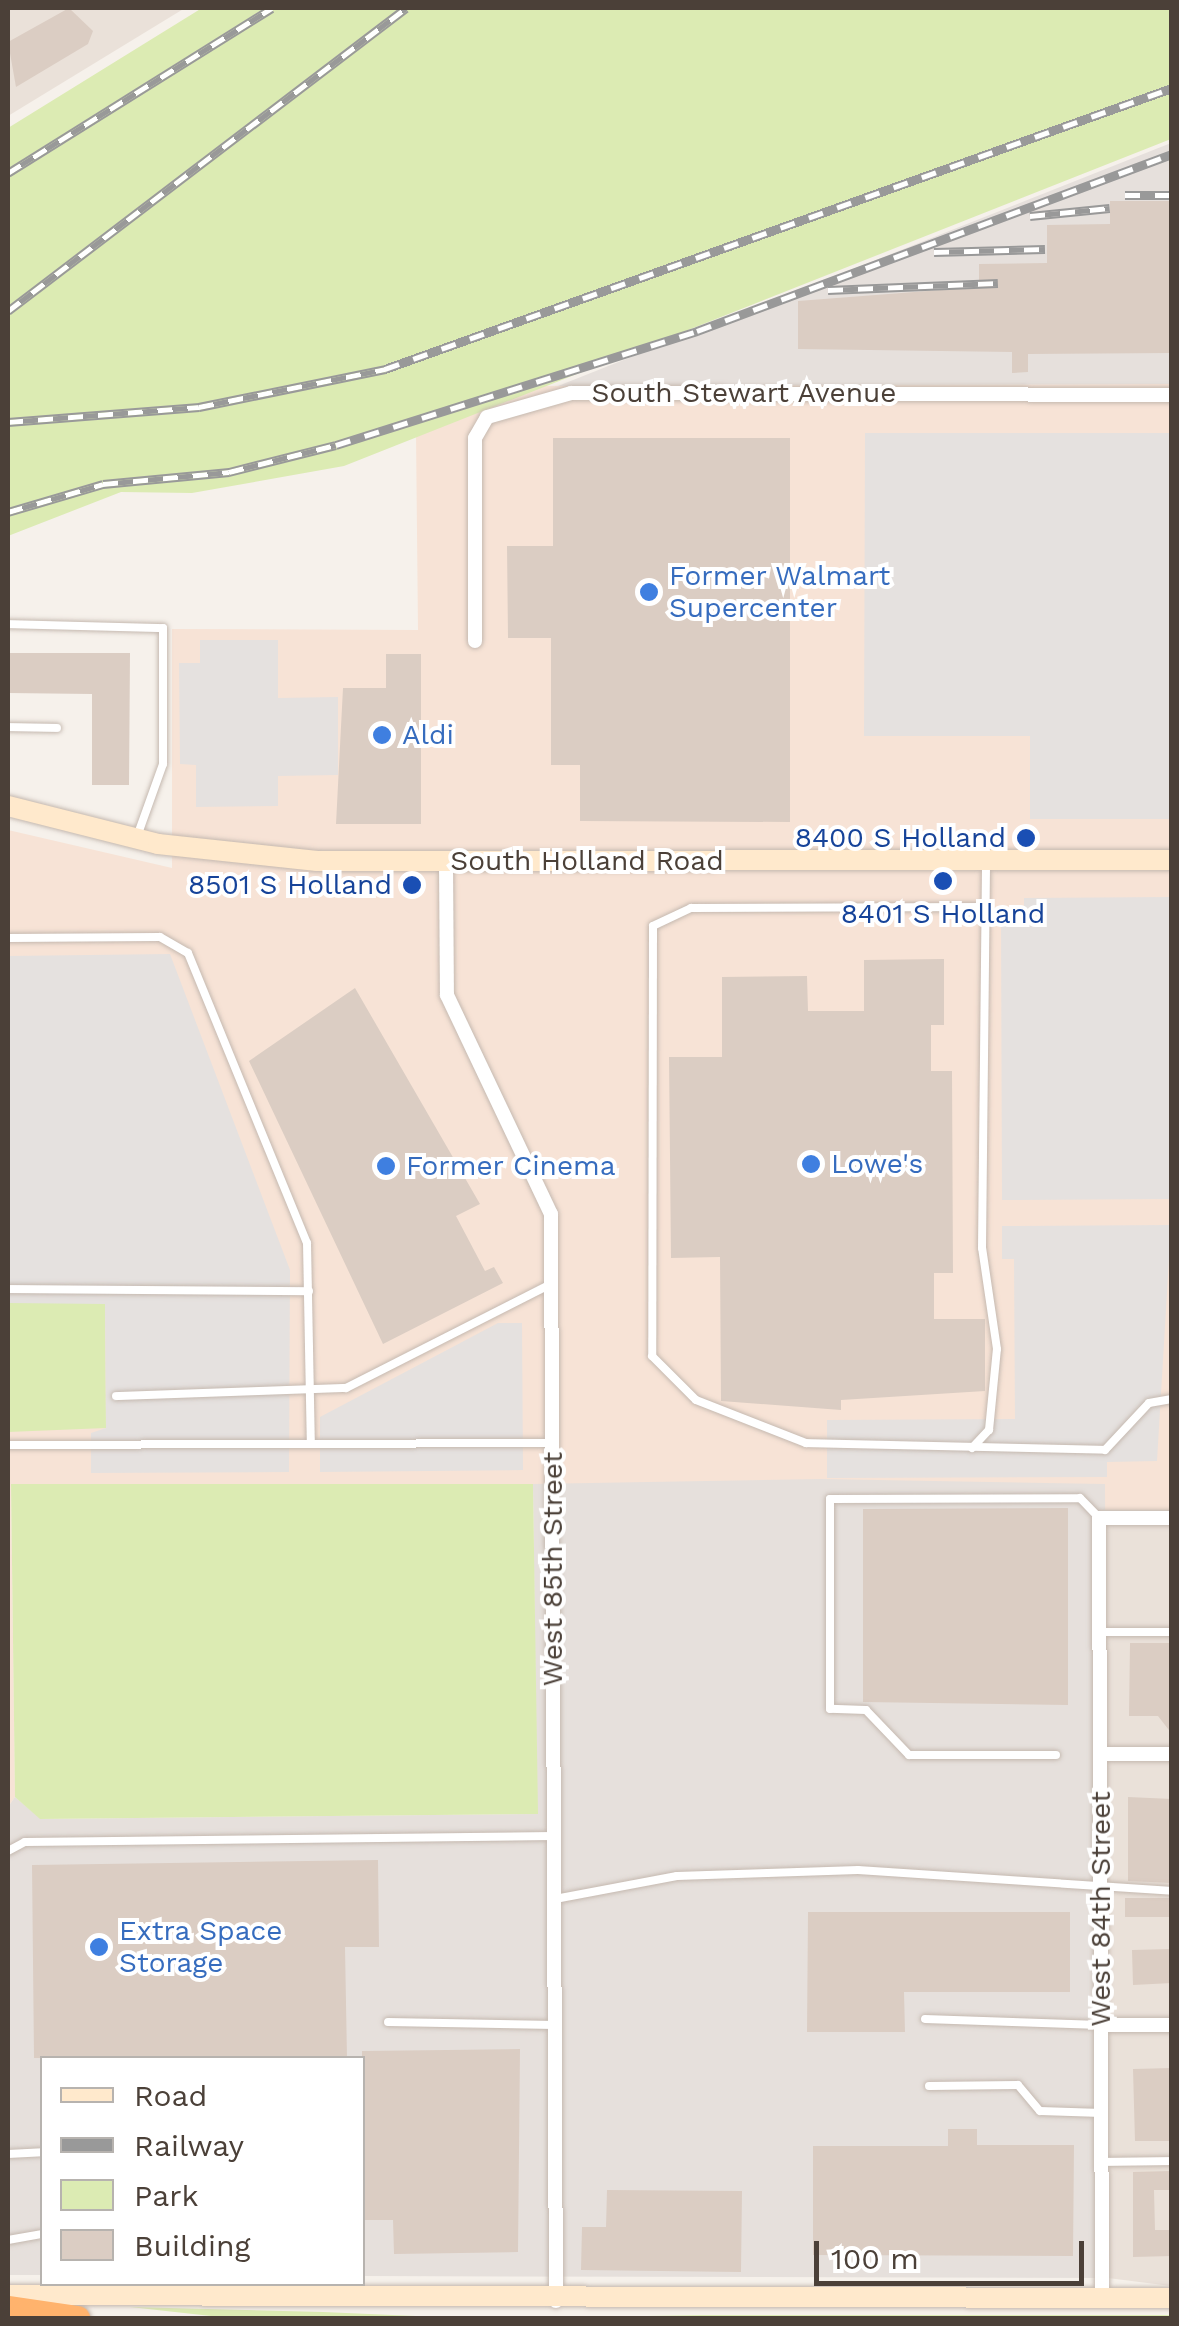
<!DOCTYPE html>
<html>
<head>
<meta charset="utf-8">
<style>
	body { margin:0 }
	#map { position:relative; width:1179px; height:2326px; overflow:hidden; background:#f6f1eb; font-family:"Work Sans",sans-serif }
	div>[style] { position:absolute }
	.residential>* { inset:0; background:#eae1d9 }
	.commercial>* { inset:0; background:#f7e3d6 }
	.industrial>* { inset:0; background:#e6e0dc }
	.green>* { inset:0; background:#dcebb3 }
	.parking>* { inset:0; background:#e5e1df }
	.building>* { inset:0; background:#dbcdc3 }
	.roads { filter:drop-shadow(0 0 2px #c5b9b0) drop-shadow(0 0 2px #c5b9b0) }
	.service>* { height:8px; margin:-4px; padding:0 4px; transform-origin:4px; border-radius:4px; background:#fff }
	.minor>* { height:14px; margin:-7px; padding:0 7px; transform-origin:7px; border-radius:7px; background:#fff }
	.secondary>* { height:20px; margin:-10px; padding:0 10px; transform-origin:10px; border-radius:10px; background:#ffe9cc }
	.motorway>* { height:25px; margin:-12.5px; padding:0 12.5px; transform-origin:12.5px; border-radius:12.5px; background:#ffb36d }
	.rail>* { height:9px; margin-top:-4.5px; transform-origin:0; background:repeating-linear-gradient(90deg,#fff 0 15px,#999 0 30px); box-sizing:border-box; border-block:2px solid #999 }
	.dots>* { width:28px; height:28px; translate:-50% -50%; box-sizing:border-box; border:5px solid #fff; border-radius:50% }
	span { translate:-50% -50%; white-space:nowrap; text-align:center; line-height:1.15; -webkit-text-stroke:8px #fff; paint-order:stroke }
	.street-label { font-size:28px; color:#4b4038 }
	.shop-label { font-size:28px; color:#366cbe }
	.left { translate:0 -50%; text-align:left }
	.transit-label { font-size:28px; color:#164399 }
	.right { translate:-100% -50%; text-align:right }
	.frame { position:absolute; inset:0; border:10px solid #4b4038; pointer-events:none }
	.legend { position:absolute; left:40px; top:2056px; width:325px; height:230px; box-sizing:border-box; background:#fff; border:2px solid #b7b3af; margin:0; padding:12px 18px; list-style:none; font-size:30px; color:#4b4038 }
	.legend li { display:flex; align-items:center; gap:20px; height:50px }
	.legend b { width:50px; border:2px solid #b7b3af }
	.scale { position:absolute; left:814px; top:2241px; width:270px; height:45px; box-sizing:border-box; border:5px solid #4b4038; border-top:0; padding-left:12px; font-size:30px; line-height:35px; white-space:nowrap; color:#4b4038; -webkit-text-stroke:8px #fff; paint-order:stroke }
</style>
</head>
<body>
<div id="map">
	<div class="residential">
		<div style="clip-path:polygon(8px 8px,185px 8px,8px 116px)"></div>
		<div style="clip-path:polygon(1105px 1510px,1171px 1510px,1171px 2286px,1108px 2278px)"></div>
	</div>
	<div class="commercial">
		<div style="clip-path:polygon(1171px 384px,1171px 1510px,1105px 1510px,1104px 1484px,11px 1484px,15px 1797px,8px 1807px,8px 830px,172px 868px,172px 629px,418px 630px,416px 433px,535px 386px)"></div>
	</div>
	<div class="industrial">
		<div style="clip-path:polygon(1171px 143px,1171px 384px,558px 386px)"></div>
		<div style="clip-path:polygon(821px 1479px,1105px 1484px,1108px 2278px,363px 2276px,362px 2058px,42px 2058px,42px 2275px,8px 2275px,8px 1807px,15px 1797px,41px 1819px,537px 1814px,533px 1484px)"></div>
	</div>
	<div class="green">
		<div style="clip-path:polygon(202px 8px,1171px 8px,1171px 139px,344px 466px,192px 493px,121px 492px,8px 536px,8px 128px)"></div>
		<div style="clip-path:polygon(8px 1303px,105px 1303px,106px 1428px,8px 1432px)"></div>
		<div style="clip-path:polygon(11px 1484px,533px 1484px,538px 1814px,40px 1819px,15px 1797px)"></div>
		<div style="clip-path:polygon(130px 2307px,323px 2312px,462px 2318px,229px 2318px)"></div>
		<div style="clip-path:polygon(701px 2315px,1171px 2315px,1172px 2318px,592px 2317px)"></div>
	</div>
	<div class="parking">
		<div style="clip-path:polygon(865px 433px,1171px 433px,1171px 819px,1030px 819px,1030px 736px,864px 736px)"></div>
		<div style="clip-path:polygon(200px 640px,278px 640px,278px 698px,338px 697px,338px 775px,278px 776px,278px 806px,196px 807px,196px 765px,180px 764px,179px 663px,200px 663px)"></div>
		<div style="clip-path:polygon(1171px 897px,1171px 1199px,1002px 1200px,1001px 918px,1024px 918px,1024px 898px)"></div>
		<div style="clip-path:polygon(170px 954px,290px 1270px,289px 1472px,91px 1473px,91px 1433px,106px 1428px,105px 1304px,8px 1303px,8px 956px)"></div>
		<div style="clip-path:polygon(1171px 1225px,1157px 1461px,1107px 1462px,1107px 1477px,827px 1478px,827px 1420px,1015px 1419px,1014px 1259px,1002px 1259px,1002px 1226px)"></div>
		<div style="clip-path:polygon(498px 1323px,522px 1323px,523px 1470px,320px 1472px,320px 1417px)"></div>
	</div>
	<div class="building">
		<div style="clip-path:polygon(69px 8px,93px 31px,88px 44px,16px 87px,8px 42px)"></div>
		<div style="clip-path:polygon(1110px 201px,1172px 201px,1172px 353px,1028px 354px,1028px 372px,1012px 373px,1012px 352px,798px 349px,798px 301px,979px 287px,979px 264px,1047px 263px,1047px 225px,1110px 224px)"></div>
		<div style="clip-path:polygon(553px 438px,790px 438px,790px 822px,580px 821px,580px 765px,551px 765px,551px 638px,508px 638px,507px 546px,553px 546px)"></div>
		<div style="clip-path:polygon(8px 653px,130px 653px,129px 785px,92px 785px,92px 694px,8px 693px)"></div>
		<div style="clip-path:polygon(386px 654px,421px 654px,421px 824px,336px 824px,343px 688px,386px 688px)"></div>
		<div style="clip-path:polygon(944px 959px,944px 1025px,931px 1025px,931px 1071px,952px 1071px,953px 1273px,934px 1273px,934px 1319px,985px 1319px,985px 1391px,841px 1400px,841px 1410px,721px 1401px,720px 1257px,671px 1258px,669px 1057px,722px 1057px,722px 977px,807px 976px,808px 1011px,864px 1011px,864px 960px)"></div>
		<div style="clip-path:polygon(355px 988px,480px 1204px,456px 1216px,485px 1271px,494px 1267px,503px 1283px,383px 1344px,249px 1061px)"></div>
		<div style="clip-path:polygon(1068px 1508px,1068px 1705px,863px 1702px,863px 1509px)"></div>
		<div style="clip-path:polygon(1130px 1643px,1172px 1643px,1172px 1734px,1158px 1716px,1129px 1716px)"></div>
		<div style="clip-path:polygon(1128px 1797px,1172px 1799px,1172px 1883px,1128px 1881px)"></div>
		<div style="clip-path:polygon(378px 1860px,379px 1947px,345px 1947px,347px 2058px,34px 2058px,32px 1865px)"></div>
		<div style="clip-path:polygon(1125px 1898px,1172px 1898px,1172px 1917px,1125px 1917px)"></div>
		<div style="clip-path:polygon(808px 1912px,1070px 1912px,1070px 1992px,904px 1992px,905px 2032px,807px 2032px)"></div>
		<div style="clip-path:polygon(1172px 1949px,1172px 1983px,1133px 1985px,1132px 1950px)"></div>
		<div style="clip-path:polygon(520px 2049px,518px 2252px,394px 2254px,393px 2220px,362px 2220px,362px 2051px)"></div>
		<div style="clip-path:polygon(1172px 2068px,1172px 2141px,1135px 2141px,1133px 2069px)"></div>
		<div style="clip-path:polygon(948px 2129px,977px 2129px,977px 2145px,1074px 2145px,1073px 2256px,813px 2255px,813px 2146px,948px 2146px)"></div>
		<div style="clip-path:polygon(1172px 2171px,1172px 2190px,1154px 2190px,1155px 2230px,1172px 2230px,1172px 2256px,1133px 2257px,1133px 2172px)"></div>
		<div style="clip-path:polygon(607px 2190px,742px 2191px,741px 2272px,581px 2270px,582px 2227px,606px 2227px)"></div>
	</div>
	<div class="roads">
		<div class="service">
			<div style="left:8px;top:624px;width:155px;rotate:1.5deg"></div>
			<div style="left:163px;top:628px;width:136px;rotate:90deg"></div>
			<div style="left:163px;top:764px;width:74px;rotate:109.7deg"></div>
			<div style="left:8px;top:727px;width:49px;rotate:1.2deg"></div>
			<div style="left:985px;top:907px;width:294px;rotate:179.8deg"></div>
			<div style="left:691px;top:908px;width:42px;rotate:154.7deg"></div>
			<div style="left:653px;top:926px;width:430px;rotate:90.1deg"></div>
			<div style="left:652px;top:1356px;width:62px;rotate:45deg"></div>
			<div style="left:696px;top:1400px;width:118px;rotate:21.4deg"></div>
			<div style="left:806px;top:1443px;width:299px;rotate:1.3deg"></div>
			<div style="left:1105px;top:1450px;width:64px;rotate:-46.9deg"></div>
			<div style="left:1149px;top:1403px;width:23px;rotate:-10deg"></div>
			<div style="left:8px;top:938px;width:152px;rotate:-0.4deg"></div>
			<div style="left:160px;top:937px;width:32px;rotate:30deg"></div>
			<div style="left:188px;top:953px;width:313px;rotate:67.7deg"></div>
			<div style="left:307px;top:1243px;width:201px;rotate:88.9deg"></div>
			<div style="left:8px;top:1289px;width:301px;rotate:0.4deg"></div>
			<div style="left:116px;top:1396px;width:230px;rotate:-2deg"></div>
			<div style="left:346px;top:1388px;width:230px;rotate:-26.9deg"></div>
			<div style="left:8px;top:1445px;width:544px;rotate:-0.21deg"></div>
			<div style="left:972px;top:1448px;width:25px;rotate:-47deg"></div>
			<div style="left:989px;top:1430px;width:81px;rotate:-84.4deg"></div>
			<div style="left:997px;top:1349px;width:102px;rotate:-98.4deg"></div>
			<div style="left:982px;top:1248px;width:387px;rotate:-89.4deg"></div>
			<div style="left:1099px;top:1632px;width:73px"></div>
			<div style="left:1056px;top:1755px;width:147px;rotate:180deg"></div>
			<div style="left:909px;top:1755px;width:62px;rotate:-133.7deg"></div>
			<div style="left:866px;top:1710px;width:36px;rotate:-178deg"></div>
			<div style="left:830px;top:1709px;width:210px;rotate:-90deg"></div>
			<div style="left:830px;top:1499px;width:250px;rotate:-0.2deg"></div>
			<div style="left:1080px;top:1498px;width:28px;rotate:46deg"></div>
			<div style="left:8px;top:1851px;width:19px;rotate:-28deg"></div>
			<div style="left:25px;top:1842px;width:529px;rotate:-0.65deg"></div>
			<div style="left:555px;top:1899px;width:124px;rotate:-10.7deg"></div>
			<div style="left:677px;top:1876px;width:181px;rotate:-1.9deg"></div>
			<div style="left:858px;top:1870px;width:315px;rotate:3.8deg"></div>
			<div style="left:925px;top:2019px;width:175px;rotate:2deg"></div>
			<div style="left:388px;top:2022px;width:167px;rotate:1deg"></div>
			<div style="left:929px;top:2086px;width:89px;rotate:-0.6deg"></div>
			<div style="left:1018px;top:2085px;width:34px;rotate:50deg"></div>
			<div style="left:1040px;top:2111px;width:62px;rotate:1.8deg"></div>
			<div style="left:8px;top:2154px;width:34px;rotate:-3deg"></div>
			<div style="left:1102px;top:2162px;width:70px;rotate:-0.8deg"></div>
			<div style="left:8px;top:2240px;width:35px;rotate:-10deg"></div>
		</div>
		<div class="minor">
			<div style="left:475px;top:641px;width:203px;rotate:-90deg"></div>
			<div style="left:475px;top:438px;width:24px;rotate:-60deg"></div>
			<div style="left:487px;top:417px;width:87px;rotate:-15.9deg"></div>
			<div style="left:571px;top:393px;width:601px;rotate:0.19deg"></div>
			<div style="left:446px;top:861px;width:134px;rotate:89.6deg"></div>
			<div style="left:447px;top:995px;width:242px;rotate:64.6deg"></div>
			<div style="left:551px;top:1214px;width:1087px;rotate:89.74deg"></div>
			<div style="left:1100px;top:1754px;width:72px"></div>
			<div style="left:1101px;top:2025px;width:71px"></div>
			<div style="left:1102px;top:2299px;width:781px;rotate:-90.22deg"></div>
			<div style="left:1099px;top:1518px;width:73px"></div>
		</div>
		<div class="secondary">
			<div style="left:8px;top:806px;width:155px;rotate:14.2deg"></div>
			<div style="left:158px;top:844px;width:160px;rotate:6.1deg"></div>
			<div style="left:317px;top:861px;width:855px;rotate:-0.07deg"></div>
			<div style="left:8px;top:2295px;width:1164px;rotate:0.15deg"></div>
		</div>
		<div class="motorway">
			<div style="left:8px;top:2308px;width:70px;rotate:8.2deg"></div>
		</div>
	</div>
	<div class="rail">
		<div style="left:8px;top:173px;width:311px;rotate:-32deg"></div>
		<div style="left:1125px;top:195px;width:47px"></div>
		<div style="left:1030px;top:216px;width:80px;rotate:-5.7deg"></div>
		<div style="left:934px;top:252px;width:111px;rotate:-1.5deg"></div>
		<div style="left:828px;top:290px;width:170px;rotate:-2.4deg"></div>
		<div style="left:8px;top:311px;width:500px;rotate:-37.28deg"></div>
		<div style="left:8px;top:422px;width:192px;rotate:-4.5deg"></div>
		<div style="left:199px;top:407px;width:190px;rotate:-11.5deg"></div>
		<div style="left:385px;top:369px;width:836px;rotate:-19.65deg"></div>
		<div style="left:8px;top:512px;width:99px;rotate:-16.4deg"></div>
		<div style="left:103px;top:484px;width:127px;rotate:-5.4deg"></div>
		<div style="left:229px;top:472px;width:110px;rotate:-14.2deg"></div>
		<div style="left:336px;top:445px;width:379px;rotate:-17.5deg"></div>
		<div style="left:697px;top:331px;width:507px;rotate:-20.44deg"></div>
	</div>
	<div class="dots">
		<div style="left:649px;top:592px;background:#3f7fe0"></div>
		<div style="left:382px;top:735px;background:#3f7fe0"></div>
		<div style="left:1026px;top:838px;background:#1a4fb4"></div>
		<div style="left:943px;top:881px;background:#1a4fb4"></div>
		<div style="left:412px;top:885px;background:#1a4fb4"></div>
		<div style="left:811px;top:1164px;background:#3f7fe0"></div>
		<div style="left:386px;top:1166px;background:#3f7fe0"></div>
		<div style="left:99px;top:1947px;background:#3f7fe0"></div>
	</div>
	<div class="street-label">
		<span style="left:744px;top:393px">South Stewart Avenue</span>
		<span style="left:587px;top:861px">South Holland Road</span>
		<span style="left:553px;top:1569px;rotate:-90deg">West 85th Street</span>
		<span style="left:1101px;top:1909px;rotate:-90deg">West 84th Street</span>
	</div>
	<div class="shop-label">
		<span class="left" style="left:669px;top:592px">Former Walmart<br>Supercenter</span>
		<span class="left" style="left:402px;top:735px">Aldi</span>
		<span class="left" style="left:831px;top:1164px">Lowe's</span>
		<span class="left" style="left:406px;top:1166px">Former Cinema</span>
		<span class="left" style="left:119px;top:1947px">Extra Space<br>Storage</span>
	</div>
	<div class="transit-label">
		<span class="right" style="left:1006px;top:838px">8400 S Holland</span>
		<span class="right" style="left:392px;top:885px">8501 S Holland</span>
		<span style="left:943px;top:914px">8401 S Holland</span>
	</div>
	<div class="frame"></div>
	<ul class="legend">
	<li><b style="height:12px;background:#ffe9cc"></b>Road</li>
	<li><b style="height:12px;background:#999"></b>Railway</li>
	<li><b style="height:28px;background:#dcebb3"></b>Park</li>
	<li><b style="height:28px;background:#dbcdc3"></b>Building</li>
	</ul>
	<div class="scale">100 m</div>
</div>
</body>
</html>
